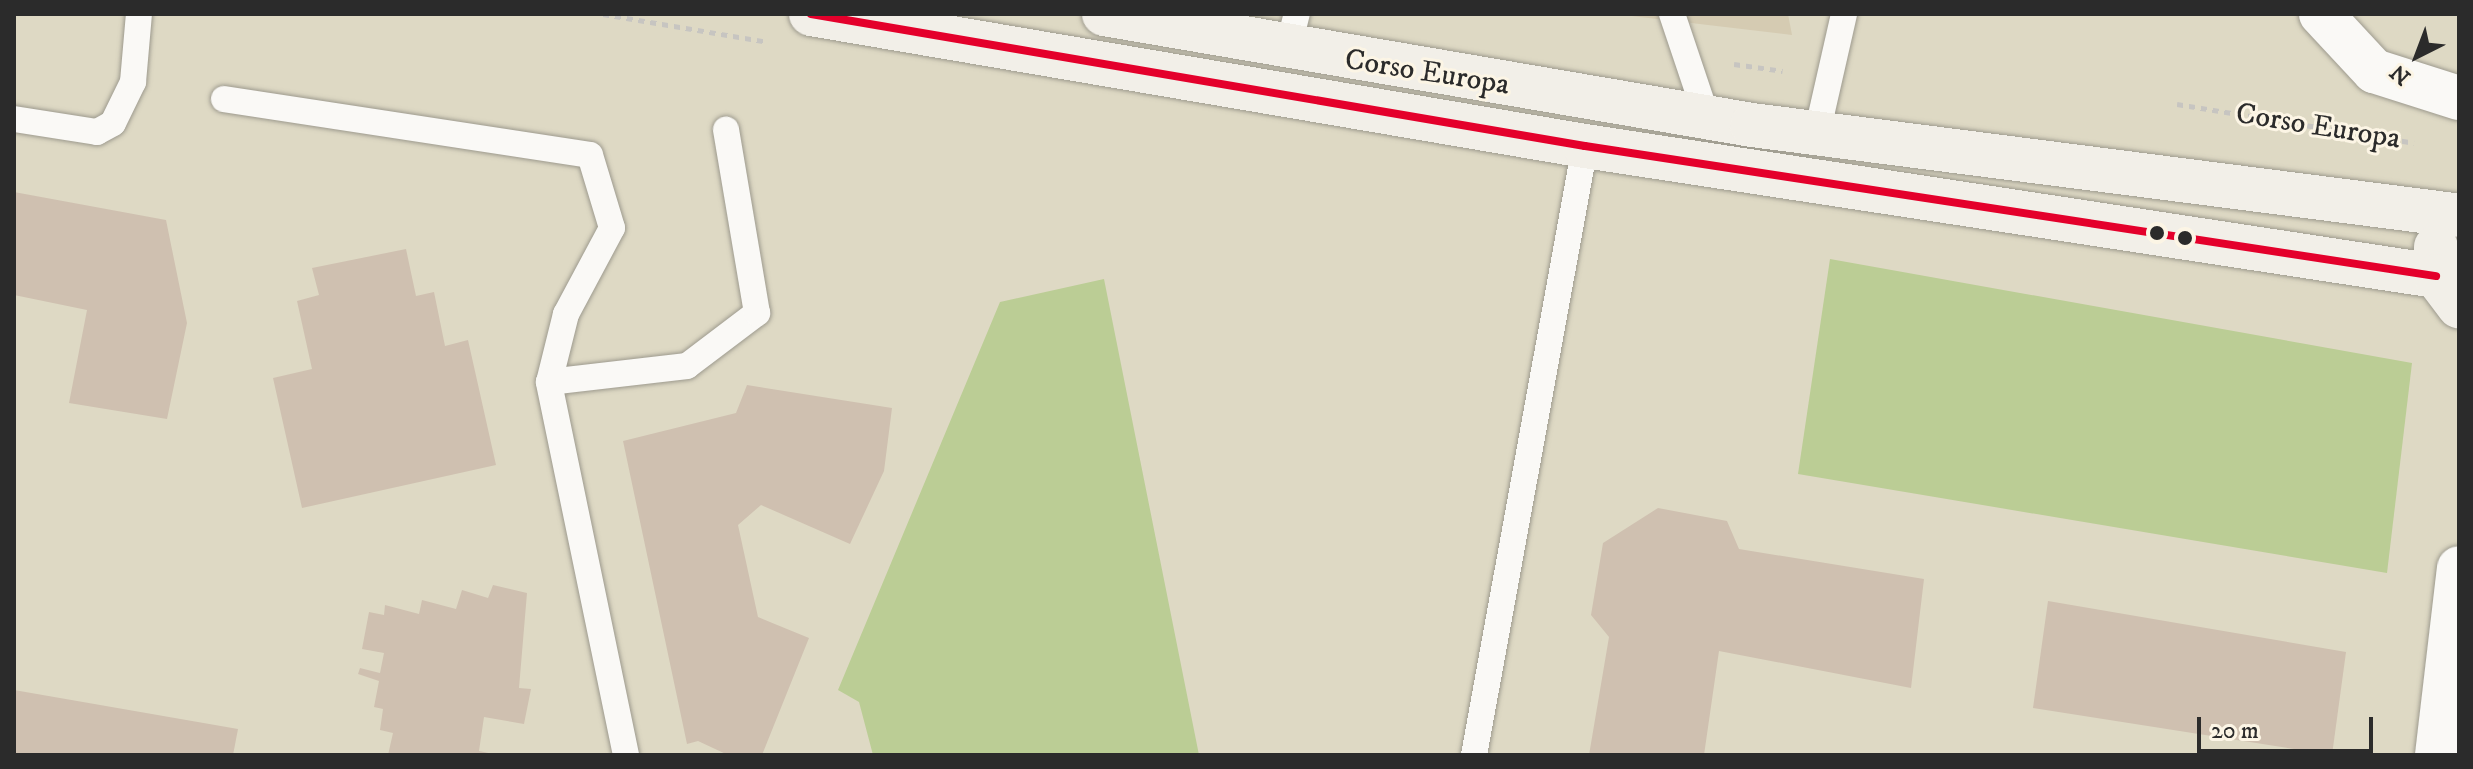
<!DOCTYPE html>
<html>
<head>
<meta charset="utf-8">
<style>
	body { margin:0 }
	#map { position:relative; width:2473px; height:769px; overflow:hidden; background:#ded9c4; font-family:"IM FELL DW Pica",serif }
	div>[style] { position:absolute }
	.built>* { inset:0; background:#d5cbb2 }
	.green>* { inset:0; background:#bbcd95 }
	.building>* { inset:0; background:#cfc0b0 }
	.path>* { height:5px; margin-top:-2.5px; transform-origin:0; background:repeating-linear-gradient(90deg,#c7c5c1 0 6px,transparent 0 12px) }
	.roads { filter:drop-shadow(0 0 2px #9d9a8e) drop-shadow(0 0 2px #9d9a8e) }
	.service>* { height:26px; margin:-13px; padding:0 13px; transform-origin:13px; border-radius:13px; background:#faf9f6 }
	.minor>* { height:44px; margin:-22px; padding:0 22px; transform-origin:22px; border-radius:22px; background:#faf9f6 }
	.secondary>* { height:44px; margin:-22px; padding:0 22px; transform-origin:22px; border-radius:22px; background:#f2efe8 }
	.bus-1>* { height:8px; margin:-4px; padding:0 4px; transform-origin:4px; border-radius:4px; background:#e4002b }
	.dots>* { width:22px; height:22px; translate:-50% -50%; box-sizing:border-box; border:4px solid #fcf5e5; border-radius:50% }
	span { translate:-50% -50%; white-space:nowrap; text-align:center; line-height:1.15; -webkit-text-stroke:6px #fcf5e5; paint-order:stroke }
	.street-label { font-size:30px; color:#2b2b2b }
	.frame { position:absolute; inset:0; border:16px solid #2b2b2b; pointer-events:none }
	.north { position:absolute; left:2377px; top:16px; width:80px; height:80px; -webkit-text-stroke:6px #fcf5e5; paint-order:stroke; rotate:222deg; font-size:22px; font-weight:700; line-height:32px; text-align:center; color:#2b2b2b }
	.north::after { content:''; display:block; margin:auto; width:28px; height:36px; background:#2b2b2b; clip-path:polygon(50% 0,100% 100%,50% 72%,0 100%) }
	.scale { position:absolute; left:2197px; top:717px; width:176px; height:36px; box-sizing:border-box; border:4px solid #2b2b2b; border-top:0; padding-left:10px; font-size:24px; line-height:28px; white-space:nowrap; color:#2b2b2b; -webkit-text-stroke:6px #fcf5e5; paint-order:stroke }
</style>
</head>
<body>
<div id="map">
	<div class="built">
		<div style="clip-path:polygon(1615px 14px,1788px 14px,1792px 35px)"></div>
	</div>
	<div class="green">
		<div style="clip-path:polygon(1830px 259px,2412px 363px,2387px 573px,1798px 474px)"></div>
		<div style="clip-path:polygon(1104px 279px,1199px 755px,873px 755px,859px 702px,838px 690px,1000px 302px)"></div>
	</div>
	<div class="building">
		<div style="clip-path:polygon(14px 192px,166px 220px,187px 323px,167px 419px,69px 403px,87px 310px,14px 295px)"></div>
		<div style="clip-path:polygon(406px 249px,416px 296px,434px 292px,445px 346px,468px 340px,496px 465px,302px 508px,273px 378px,312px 369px,297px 301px,319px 295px,312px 268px)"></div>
		<div style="clip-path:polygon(747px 385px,892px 408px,884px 471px,850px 544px,761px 505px,738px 525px,758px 617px,809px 638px,762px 755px,728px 755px,698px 741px,687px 744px,623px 441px,736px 413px)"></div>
		<div style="clip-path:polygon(1658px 508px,1727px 521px,1739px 549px,1924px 579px,1911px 688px,1719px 651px,1704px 755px,1589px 755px,1609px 637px,1591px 615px,1603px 543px)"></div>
		<div style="clip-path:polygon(493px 585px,527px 593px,519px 688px,531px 689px,524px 724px,484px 717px,479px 751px,498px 755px,388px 755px,393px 733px,380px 730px,383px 709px,374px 707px,379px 681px,358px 674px,360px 668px,380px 673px,384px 653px,362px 649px,369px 612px,384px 615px,385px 605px,419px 614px,422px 600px,456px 609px,462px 590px,488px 598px)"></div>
		<div style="clip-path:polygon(2048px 601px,2346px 652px,2332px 755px,2033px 708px)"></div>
		<div style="clip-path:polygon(14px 690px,238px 729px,233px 755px,14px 755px)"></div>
	</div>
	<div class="path">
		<div style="left:603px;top:14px;width:167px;rotate:9.6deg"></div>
		<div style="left:1734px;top:64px;width:49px;rotate:8.1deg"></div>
		<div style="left:2177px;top:104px;width:240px;rotate:9.3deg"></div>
	</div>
	<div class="roads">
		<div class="service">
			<div style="left:1672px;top:14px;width:110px;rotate:71.4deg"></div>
			<div style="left:1288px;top:49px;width:36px;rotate:-76deg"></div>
			<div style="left:224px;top:99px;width:370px;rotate:8.7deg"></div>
			<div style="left:590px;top:155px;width:76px;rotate:73.2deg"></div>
			<div style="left:612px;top:228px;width:98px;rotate:118.1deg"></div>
			<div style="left:566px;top:314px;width:70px;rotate:104deg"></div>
			<div style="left:14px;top:119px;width:84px;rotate:8.9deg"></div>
			<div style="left:97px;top:132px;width:18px;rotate:-29deg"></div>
			<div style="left:113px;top:123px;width:46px;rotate:-64deg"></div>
			<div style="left:133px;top:82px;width:68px;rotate:-85deg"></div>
			<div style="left:1817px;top:133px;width:122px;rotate:-77.2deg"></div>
			<div style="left:626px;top:755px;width:381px;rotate:-101.7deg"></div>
			<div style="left:549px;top:382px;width:139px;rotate:-6.6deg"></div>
			<div style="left:687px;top:366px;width:88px;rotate:-37.1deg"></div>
			<div style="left:757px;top:313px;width:186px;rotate:-99.6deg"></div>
			<div style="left:1474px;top:755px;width:619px;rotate:-79.67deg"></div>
		</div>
		<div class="minor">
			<div style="left:2321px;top:14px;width:78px;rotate:47.1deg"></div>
			<div style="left:2374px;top:71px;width:89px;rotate:17.6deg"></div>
			<div style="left:2437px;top:755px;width:188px;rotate:-83.3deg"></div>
		</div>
		<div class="secondary">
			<div style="left:811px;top:14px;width:785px;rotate:9.68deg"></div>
			<div style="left:1585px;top:146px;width:861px;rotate:8.69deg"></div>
			<div style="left:1104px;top:14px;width:657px;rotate:9.72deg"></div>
			<div style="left:1752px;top:125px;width:708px;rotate:7.31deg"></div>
			<div style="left:2436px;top:247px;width:29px;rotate:90deg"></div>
			<div style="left:2436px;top:276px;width:38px;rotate:53deg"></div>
		</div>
	</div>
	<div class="bus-1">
		<div style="left:811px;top:14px;width:785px;rotate:9.68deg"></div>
		<div style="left:1585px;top:146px;width:861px;rotate:8.69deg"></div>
	</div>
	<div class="dots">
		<div style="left:2157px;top:233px;background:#2b2b2b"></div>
		<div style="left:2185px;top:238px;background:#2b2b2b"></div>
	</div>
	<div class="street-label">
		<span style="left:1427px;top:73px;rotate:9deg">Corso Europa</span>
		<span style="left:2318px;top:127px;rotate:9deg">Corso Europa</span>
	</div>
	<div class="frame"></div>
	<div class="north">N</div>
	<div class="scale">20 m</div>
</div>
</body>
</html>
